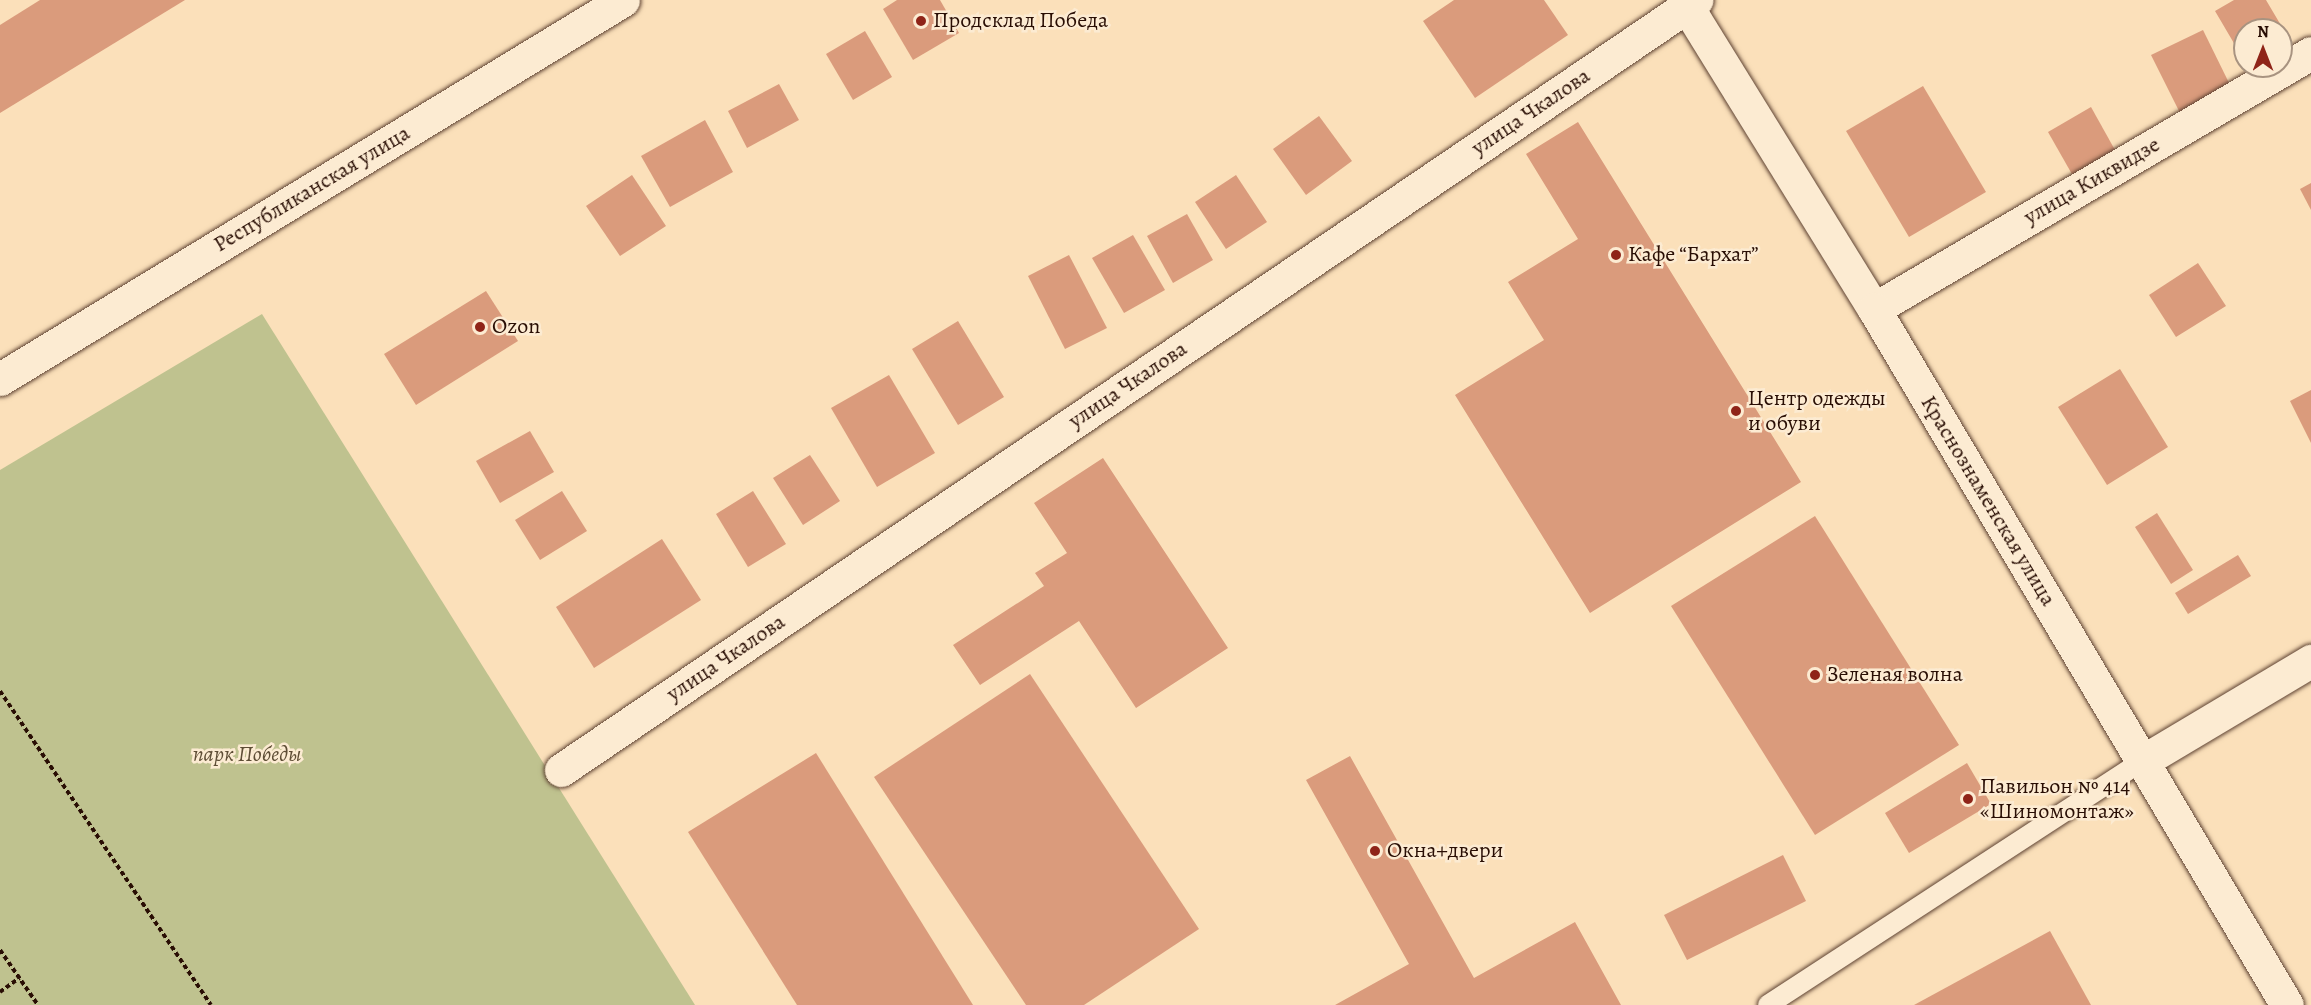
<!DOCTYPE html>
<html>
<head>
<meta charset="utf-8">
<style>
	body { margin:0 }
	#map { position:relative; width:2311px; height:1005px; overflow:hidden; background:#fbe0ba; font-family:Alegreya,serif }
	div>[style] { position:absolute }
	.green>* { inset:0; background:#bfc28f }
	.building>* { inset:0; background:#da9b7c }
	.path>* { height:4px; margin-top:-2px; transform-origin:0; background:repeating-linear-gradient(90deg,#290e04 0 4.5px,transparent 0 7.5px) }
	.roads { filter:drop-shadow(0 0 2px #5e4232) drop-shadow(0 0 2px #5e4232) }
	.service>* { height:20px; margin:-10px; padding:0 10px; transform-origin:10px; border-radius:10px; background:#fcebd2 }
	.minor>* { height:33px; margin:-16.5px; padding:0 16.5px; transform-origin:16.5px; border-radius:16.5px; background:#fcebd2 }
	.tertiary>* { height:33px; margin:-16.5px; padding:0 16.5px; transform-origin:16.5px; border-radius:16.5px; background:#fcebd2 }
	.dots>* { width:16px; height:16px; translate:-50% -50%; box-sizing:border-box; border:3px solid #fcebd2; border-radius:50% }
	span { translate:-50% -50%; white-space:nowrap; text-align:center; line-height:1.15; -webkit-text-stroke:5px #fcebd2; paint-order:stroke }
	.poi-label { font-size:22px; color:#290e04 }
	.left { translate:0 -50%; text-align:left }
	.street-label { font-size:22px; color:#290e04 }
	.park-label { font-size:22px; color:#5e4d35; font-style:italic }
	.north { position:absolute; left:2233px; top:18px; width:60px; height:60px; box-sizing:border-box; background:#fcebd2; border:2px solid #a89380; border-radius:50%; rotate:0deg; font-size:16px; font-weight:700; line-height:24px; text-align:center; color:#290e04 }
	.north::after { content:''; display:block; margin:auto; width:21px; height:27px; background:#8f2418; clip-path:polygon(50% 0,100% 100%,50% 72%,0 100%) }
</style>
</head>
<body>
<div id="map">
	<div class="green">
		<div style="clip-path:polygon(262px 314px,695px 1005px,0 1005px,0 470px)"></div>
	</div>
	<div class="building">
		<div style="clip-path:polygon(40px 0,185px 0,0 113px,0 25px)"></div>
		<div style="clip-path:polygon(897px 0,940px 0,959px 33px,913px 60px,883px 9px)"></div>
		<div style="clip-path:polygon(1454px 0,1544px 0,1568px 35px,1475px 98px,1423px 21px)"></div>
		<div style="clip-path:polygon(2234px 0,2266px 0,2298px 54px,2281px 63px,2281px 30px,2245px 30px,2245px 62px,2215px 11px)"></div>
		<div style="clip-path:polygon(2203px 30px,2232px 89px,2181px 115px,2151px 55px)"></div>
		<div style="clip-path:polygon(865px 31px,892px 77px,853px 100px,826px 54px)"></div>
		<div style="clip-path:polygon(779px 84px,799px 120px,747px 148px,728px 111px)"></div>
		<div style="clip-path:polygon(1923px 86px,1986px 192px,1909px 237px,1846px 131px)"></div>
		<div style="clip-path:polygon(2091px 107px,2120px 159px,2077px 183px,2048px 132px)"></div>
		<div style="clip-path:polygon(1319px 116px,1352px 161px,1306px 195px,1273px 149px)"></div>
		<div style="clip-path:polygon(705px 120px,733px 172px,670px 207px,641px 156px)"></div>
		<div style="clip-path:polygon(1578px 122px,1801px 482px,1590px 613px,1455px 395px,1544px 340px,1508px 282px,1578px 239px,1526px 154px)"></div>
		<div style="clip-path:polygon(632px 175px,666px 226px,620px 256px,586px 206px)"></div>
		<div style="clip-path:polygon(1236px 175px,1267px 222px,1226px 249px,1195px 202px)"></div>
		<div style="clip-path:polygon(2311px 183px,2311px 210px,2300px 189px)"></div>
		<div style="clip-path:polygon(1187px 214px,1213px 260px,1173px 283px,1147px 236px)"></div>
		<div style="clip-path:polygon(1133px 235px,1165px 290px,1124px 313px,1092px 258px)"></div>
		<div style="clip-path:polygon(1069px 255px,1107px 328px,1065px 349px,1028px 276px)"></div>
		<div style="clip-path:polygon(2198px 263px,2226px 306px,2176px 337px,2149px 295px)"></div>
		<div style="clip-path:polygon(486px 291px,518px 341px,416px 405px,384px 354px)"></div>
		<div style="clip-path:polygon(958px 321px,1004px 397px,958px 425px,912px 349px)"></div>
		<div style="clip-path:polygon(2120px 369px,2168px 447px,2107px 485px,2058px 407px)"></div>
		<div style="clip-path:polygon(889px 375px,935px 453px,877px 487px,831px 408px)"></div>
		<div style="clip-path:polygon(2311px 390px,2311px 443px,2290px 401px)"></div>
		<div style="clip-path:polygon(530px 431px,554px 472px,500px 503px,476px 461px)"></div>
		<div style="clip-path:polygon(810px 455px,840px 501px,803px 525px,773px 478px)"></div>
		<div style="clip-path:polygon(1103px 458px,1228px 648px,1136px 708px,1079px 621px,980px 685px,953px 645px,1044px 586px,1035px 573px,1067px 553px,1034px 503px)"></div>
		<div style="clip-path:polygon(562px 491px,587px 531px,540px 560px,515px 520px)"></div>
		<div style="clip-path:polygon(753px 491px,786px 544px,748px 567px,716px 514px)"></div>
		<div style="clip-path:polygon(2157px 513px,2193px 570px,2171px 584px,2135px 527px)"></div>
		<div style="clip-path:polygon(1815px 516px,1959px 745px,1815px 835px,1671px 606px)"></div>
		<div style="clip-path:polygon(662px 539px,701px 600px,594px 668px,556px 607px)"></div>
		<div style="clip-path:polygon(2238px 555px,2251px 576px,2188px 614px,2175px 593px)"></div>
		<div style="clip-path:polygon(1030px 674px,1199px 929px,1084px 1005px,1026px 1005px,874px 777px)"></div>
		<div style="clip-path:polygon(816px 753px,973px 1005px,797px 1005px,688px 832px)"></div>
		<div style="clip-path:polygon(1350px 756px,1474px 978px,1575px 922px,1621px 1005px,1335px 1005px,1409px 964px,1306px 780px)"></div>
		<div style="clip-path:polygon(1967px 763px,1991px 804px,1909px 853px,1885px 813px)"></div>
		<div style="clip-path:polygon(1783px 855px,1806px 901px,1687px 960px,1664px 915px)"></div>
		<div style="clip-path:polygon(2050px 931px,2091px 1005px,1914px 1005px)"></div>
	</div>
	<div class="path">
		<div style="left:0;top:691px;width:378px;rotate:56.1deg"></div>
		<div style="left:0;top:950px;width:67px;rotate:55.4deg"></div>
		<div style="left:0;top:992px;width:24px;rotate:-36deg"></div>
	</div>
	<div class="roads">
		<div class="service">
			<div style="left:1768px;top:1005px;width:447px;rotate:-33.1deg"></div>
		</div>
		<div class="minor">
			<div style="left:1874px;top:309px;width:506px;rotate:-30.36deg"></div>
			<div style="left:2143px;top:761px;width:196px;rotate:-30.8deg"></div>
			<div style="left:561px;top:770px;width:1372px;rotate:-34.15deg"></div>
		</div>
		<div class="tertiary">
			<div style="left:1683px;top:0;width:363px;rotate:58.3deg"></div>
			<div style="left:1874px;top:309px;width:809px;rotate:59.32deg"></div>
			<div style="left:0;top:379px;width:729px;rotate:-31.31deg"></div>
		</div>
	</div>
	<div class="dots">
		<div style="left:921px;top:21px;background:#8f2418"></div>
		<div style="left:1616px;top:255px;background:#8f2418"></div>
		<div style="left:480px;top:327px;background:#8f2418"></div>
		<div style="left:1736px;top:411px;background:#8f2418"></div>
		<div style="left:1815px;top:675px;background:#8f2418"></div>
		<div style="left:1968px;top:799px;background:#8f2418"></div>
		<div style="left:1375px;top:851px;background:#8f2418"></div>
	</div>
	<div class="poi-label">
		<span class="left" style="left:933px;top:21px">Продсклад Победа</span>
		<span class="left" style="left:1628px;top:255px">Кафе “Бархат”</span>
		<span class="left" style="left:492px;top:327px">Ozon</span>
		<span class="left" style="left:1748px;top:411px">Центр одежды<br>и обуви</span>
		<span class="left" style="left:1827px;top:675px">Зеленая волна</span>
		<span class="left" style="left:1980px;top:799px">Павильон № 414<br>«Шиномонтаж»</span>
		<span class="left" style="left:1387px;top:851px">Окна+двери</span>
	</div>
	<div class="street-label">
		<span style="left:1531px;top:112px;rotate:-34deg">улица Чкалова</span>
		<span style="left:2092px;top:181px;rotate:-30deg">улица Киквидзе</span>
		<span style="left:312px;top:189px;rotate:-31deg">Республиканская улица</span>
		<span style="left:1128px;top:385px;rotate:-34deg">улица Чкалова</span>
		<span style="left:1988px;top:501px;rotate:59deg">Краснознаменская улица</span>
		<span style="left:726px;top:658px;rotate:-34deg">улица Чкалова</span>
	</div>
	<div class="park-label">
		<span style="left:247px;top:755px">парк Победы</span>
	</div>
	<div class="north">N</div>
</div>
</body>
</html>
